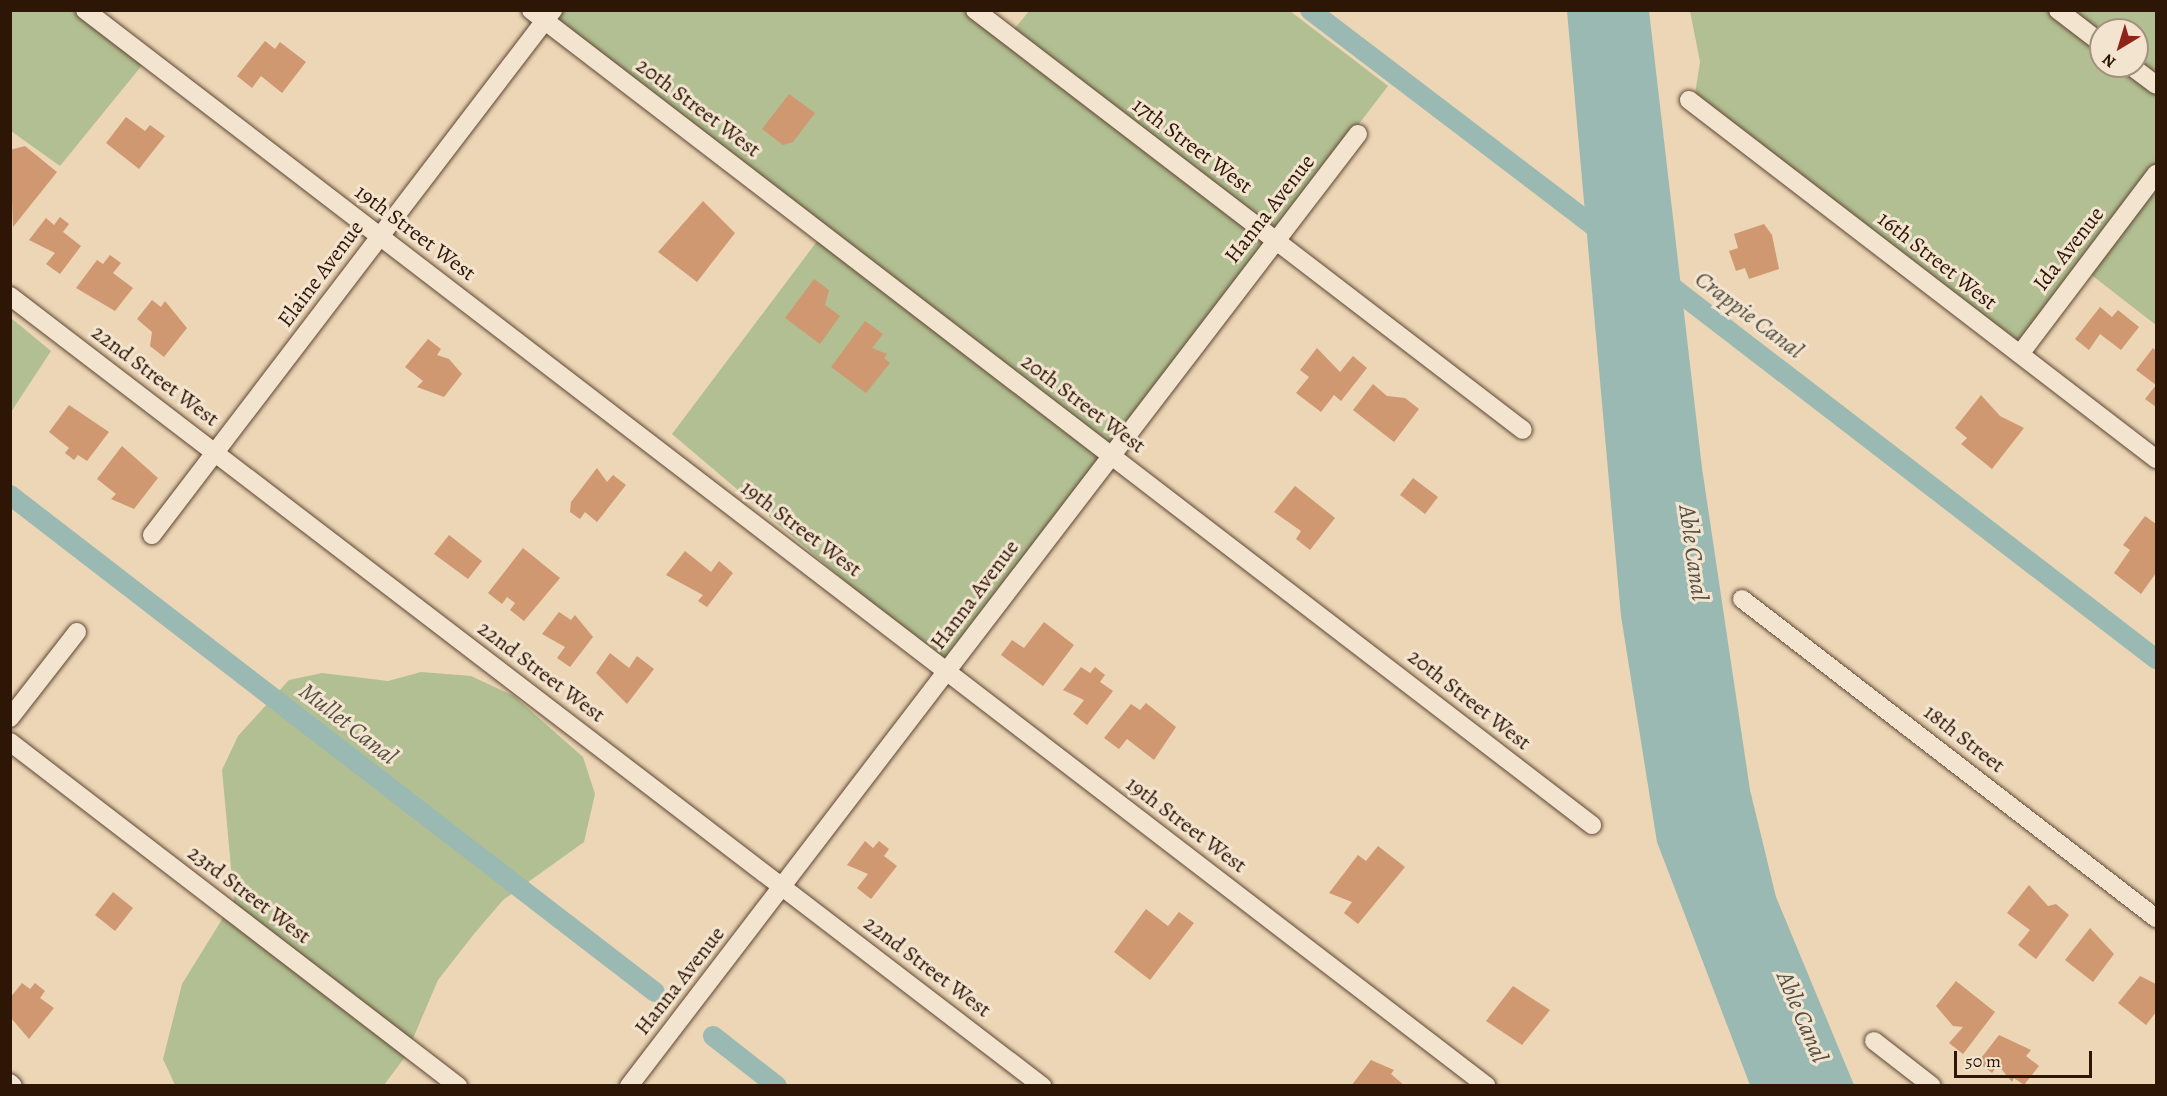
<!DOCTYPE html>
<html>
<head>
<meta charset="utf-8">
<style>
	body { margin:0 }
	#map { position:relative; width:2167px; height:1096px; overflow:hidden; background:#ecd6b6; font-family:Alegreya,serif }
	div>[style] { position:absolute }
	.green>* { inset:0; background:#b2bf92 }
	.water>* { inset:0; background:#99b9b2 }
	.canal>* { height:20px; margin:-10px; padding:0 10px; transform-origin:10px; border-radius:10px; background:#99b9b2 }
	.building>* { inset:0; background:#cf9870 }
	.roads { filter:drop-shadow(0 0 2px #5e4632) drop-shadow(0 0 2px #5e4632) }
	.minor>* { height:18px; margin:-9px; padding:0 9px; transform-origin:9px; border-radius:9px; background:#f3e4d0 }
	span { translate:-50% -50%; white-space:nowrap; text-align:center; line-height:1.15; -webkit-text-stroke:6px #f3e4d0; paint-order:stroke }
	.street-label { font-size:22px; color:#2e1606 }
	.water-label { font-size:24px; color:#534f42; font-style:italic }
	.frame { position:absolute; inset:0; border:12px solid #2e1606; pointer-events:none }
	.north { position:absolute; left:2089px; top:18px; width:60px; height:60px; box-sizing:border-box; background:#f3e4d0; border:2px solid #a4927f; border-radius:50%; rotate:218deg; font-size:16px; font-weight:700; line-height:24px; text-align:center; color:#2e1606 }
	.north::after { content:''; display:block; margin:auto; width:21px; height:27px; background:#8f2418; clip-path:polygon(50% 0,100% 100%,50% 72%,0 100%) }
	.scale { position:absolute; left:1954px; top:1051px; width:138px; height:27px; box-sizing:border-box; border:3px solid #2e1606; border-top:0; padding-left:8px; font-size:18px; line-height:21px; white-space:nowrap; color:#2e1606; -webkit-text-stroke:4px #f3e4d0; paint-order:stroke }
</style>
</head>
<body>
<div id="map">
	<div class="green">
		<div style="clip-path:polygon(11px 11px,74px 11px,143px 64px,60px 166px,11px 131px)"></div>
		<div style="clip-path:polygon(540px 11px,972px 11px,1007px 38px,1029px 11px,1290px 11px,1388px 86px,944px 665px,672px 434px,821px 236px)"></div>
		<div style="clip-path:polygon(evenodd,1690px 11px,2156px 11px,2156px 325px,2085px 270px,2016px 359px,1887px 265px,1880px 254px,1693px 107px,1700px 62px,1690px 11px,2101px 30px,2137px 30px,2137px 66px,2101px 66px,2101px 30px)"></div>
		<div style="clip-path:polygon(11px 318px,51px 351px,11px 412px)"></div>
		<div style="clip-path:polygon(421px 672px,471px 676px,514px 696px,583px 757px,595px 794px,584px 842px,503px 900px,474px 934px,438px 980px,405px 1057px,384px 1085px,175px 1085px,163px 1059px,182px 984px,234px 900px,222px 770px,238px 736px,289px 680px,322px 673px,388px 681px)"></div>
	</div>
	<div class="water">
		<div style="clip-path:polygon(1567px 11px,1649px 11px,1702px 468px,1750px 790px,1776px 897px,1854px 1085px,1750px 1085px,1657px 842px,1621px 616px)"></div>
	</div>
	<div class="canal">
		<div style="left:1310px;top:10px;width:371px;rotate:37.3deg"></div>
		<div style="left:1659px;top:277px;width:627px;rotate:37.55deg"></div>
		<div style="left:10px;top:495px;width:814px;rotate:37.62deg"></div>
		<div style="left:713px;top:1036px;width:81px;rotate:38deg"></div>
	</div>
	<div class="building">
		<div style="clip-path:polygon(265px 41px,275px 49px,280px 42px,306px 62px,282px 93px,261px 76px,252px 88px,237px 76px)"></div>
		<div style="clip-path:polygon(789px 94px,815px 113px,793px 142px,783px 145px,762px 129px)"></div>
		<div style="clip-path:polygon(126px 117px,145px 131px,150px 125px,165px 136px,139px 169px,106px 143px)"></div>
		<div style="clip-path:polygon(25px 146px,57px 172px,13px 227px,10px 150px)"></div>
		<div style="clip-path:polygon(703px 201px,735px 233px,697px 282px,658px 252px)"></div>
		<div style="clip-path:polygon(60px 217px,69px 224px,63px 232px,81px 246px,60px 274px,46px 264px,55px 253px,29px 240px,46px 218px,54px 225px)"></div>
		<div style="clip-path:polygon(1764px 224px,1772px 235px,1779px 269px,1749px 279px,1745px 268px,1736px 271px,1729px 251px,1738px 248px,1734px 234px)"></div>
		<div style="clip-path:polygon(110px 255px,121px 263px,113px 273px,133px 288px,115px 311px,76px 288px,97px 260px,103px 264px)"></div>
		<div style="clip-path:polygon(814px 279px,829px 290px,825px 305px,840px 316px,820px 344px,785px 318px)"></div>
		<div style="clip-path:polygon(152px 300px,161px 307px,165px 301px,187px 328px,164px 357px,150px 346px,152px 332px,137px 319px)"></div>
		<div style="clip-path:polygon(2100px 307px,2112px 317px,2118px 310px,2139px 327px,2121px 350px,2100px 334px,2089px 350px,2075px 339px)"></div>
		<div style="clip-path:polygon(865px 321px,883px 334px,872px 348px,887px 354px,884px 358px,890px 363px,866px 393px,831px 367px)"></div>
		<div style="clip-path:polygon(428px 339px,441px 349px,437px 355px,449px 359px,462px 374px,444px 397px,417px 387px,423px 381px,405px 367px)"></div>
		<div style="clip-path:polygon(1317px 348px,1340px 372px,1353px 356px,1367px 368px,1341px 401px,1334px 395px,1321px 412px,1296px 393px,1309px 377px,1300px 370px)"></div>
		<div style="clip-path:polygon(2153px 348px,2156px 351px,2156px 407px,2145px 399px,2156px 385px,2136px 370px)"></div>
		<div style="clip-path:polygon(1373px 384px,1387px 396px,1405px 398px,1419px 409px,1394px 442px,1353px 410px)"></div>
		<div style="clip-path:polygon(1981px 395px,2000px 416px,2024px 428px,1992px 469px,1961px 444px,1967px 438px,1955px 428px)"></div>
		<div style="clip-path:polygon(69px 405px,109px 432px,87px 461px,78px 455px,74px 460px,65px 453px,69px 448px,49px 432px)"></div>
		<div style="clip-path:polygon(122px 446px,158px 478px,134px 509px,111px 499px,116px 494px,97px 479px)"></div>
		<div style="clip-path:polygon(597px 468px,607px 482px,613px 475px,626px 485px,597px 522px,585px 512px,580px 519px,570px 512px,571px 502px)"></div>
		<div style="clip-path:polygon(1413px 478px,1438px 497px,1425px 514px,1400px 495px)"></div>
		<div style="clip-path:polygon(1295px 486px,1335px 518px,1310px 550px,1296px 539px,1301px 531px,1274px 512px)"></div>
		<div style="clip-path:polygon(2145px 516px,2156px 524px,2156px 573px,2141px 594px,2114px 573px,2130px 550px,2123px 545px)"></div>
		<div style="clip-path:polygon(449px 535px,482px 561px,468px 579px,434px 554px)"></div>
		<div style="clip-path:polygon(523px 548px,560px 578px,524px 621px,510px 610px,515px 603px,507px 597px,502px 604px,488px 593px)"></div>
		<div style="clip-path:polygon(685px 551px,711px 572px,719px 561px,733px 573px,707px 607px,698px 601px,703px 595px,666px 575px)"></div>
		<div style="clip-path:polygon(559px 612px,571px 620px,575px 615px,593px 637px,570px 667px,557px 658px,565px 647px,542px 634px)"></div>
		<div style="clip-path:polygon(1044px 622px,1074px 645px,1043px 686px,1001px 655px,1012px 640px,1024px 648px)"></div>
		<div style="clip-path:polygon(610px 653px,629px 668px,637px 656px,654px 669px,627px 704px,596px 673px)"></div>
		<div style="clip-path:polygon(1081px 667px,1090px 673px,1095px 667px,1105px 675px,1100px 682px,1113px 691px,1087px 725px,1073px 714px,1084px 700px,1063px 690px)"></div>
		<div style="clip-path:polygon(1146px 703px,1176px 727px,1154px 760px,1127px 739px,1119px 749px,1104px 738px,1131px 704px,1140px 710px)"></div>
		<div style="clip-path:polygon(865px 841px,873px 848px,879px 841px,889px 849px,884px 856px,897px 866px,871px 899px,857px 888px,868px 874px,847px 865px)"></div>
		<div style="clip-path:polygon(1378px 846px,1405px 867px,1358px 924px,1344px 913px,1352px 902px,1329px 893px,1358px 855px,1366px 861px)"></div>
		<div style="clip-path:polygon(2029px 885px,2048px 906px,2056px 904px,2069px 915px,2036px 959px,2018px 945px,2030px 930px,2007px 913px)"></div>
		<div style="clip-path:polygon(113px 892px,133px 908px,115px 931px,95px 915px)"></div>
		<div style="clip-path:polygon(1146px 909px,1168px 926px,1179px 912px,1194px 923px,1150px 980px,1114px 952px)"></div>
		<div style="clip-path:polygon(2090px 928px,2114px 954px,2093px 982px,2065px 960px)"></div>
		<div style="clip-path:polygon(2140px 976px,2156px 984px,2156px 1012px,2146px 1025px,2118px 1003px)"></div>
		<div style="clip-path:polygon(1956px 981px,1995px 1012px,1963px 1054px,1949px 1043px,1963px 1027px,1953px 1026px,1936px 1006px)"></div>
		<div style="clip-path:polygon(22px 983px,30px 989px,35px 983px,45px 991px,40px 998px,54px 1008px,29px 1039px,11px 1018px,10px 998px)"></div>
		<div style="clip-path:polygon(1513px 986px,1550px 1010px,1522px 1045px,1486px 1021px)"></div>
		<div style="clip-path:polygon(1999px 1035px,2031px 1050px,2026px 1056px,2039px 1066px,2024px 1085px,2014px 1078px,2012px 1082px,1998px 1065px,1992px 1073px,1978px 1062px)"></div>
		<div style="clip-path:polygon(1371px 1060px,1394px 1070px,1391px 1074px,1405px 1086px,1351px 1086px)"></div>
	</div>
	<div class="roads">
		<div class="minor">
			<div style="left:85px;top:10px;width:1767px;rotate:37.51deg"></div>
			<div style="left:531px;top:10px;width:1338px;rotate:37.53deg"></div>
			<div style="left:975px;top:10px;width:690px;rotate:37.47deg"></div>
			<div style="left:2058px;top:10px;width:54px;rotate:37.5deg"></div>
			<div style="left:2131px;top:66px;width:31px;rotate:37deg"></div>
			<div style="left:1689px;top:100px;width:589px;rotate:37.55deg"></div>
			<div style="left:10px;top:296px;width:1300px;rotate:37.43deg"></div>
			<div style="left:2020px;top:354px;width:226px;rotate:-52.9deg"></div>
			<div style="left:152px;top:535px;width:661px;rotate:-52.63deg"></div>
			<div style="left:1742px;top:599px;width:523px;rotate:37.62deg"></div>
			<div style="left:10px;top:718px;width:109px;rotate:-52.1deg"></div>
			<div style="left:10px;top:742px;width:565px;rotate:37.52deg"></div>
			<div style="left:1874px;top:1041px;width:73px;rotate:37.8deg"></div>
			<div style="left:10px;top:1083px;width:4px;rotate:45deg"></div>
			<div style="left:629px;top:1086px;width:1199px;rotate:-52.56deg"></div>
		</div>
	</div>
	<div class="street-label">
		<span style="left:698px;top:108px;rotate:37deg">20th Street West</span>
		<span style="left:1192px;top:146px;rotate:37deg">17th Street West</span>
		<span style="left:1270px;top:209px;rotate:-52deg">Hanna Avenue</span>
		<span style="left:415px;top:233px;rotate:37deg">19th Street West</span>
		<span style="left:2069px;top:249px;rotate:-52deg">Ida Avenue</span>
		<span style="left:1937px;top:261px;rotate:38deg">16th Street West</span>
		<span style="left:321px;top:274px;rotate:-53deg">Elaine Avenue</span>
		<span style="left:155px;top:376px;rotate:37deg">22nd Street West</span>
		<span style="left:1083px;top:404px;rotate:37deg">20th Street West</span>
		<span style="left:801px;top:529px;rotate:37deg">19th Street West</span>
		<span style="left:975px;top:595px;rotate:-53deg">Hanna Avenue</span>
		<span style="left:541px;top:672px;rotate:37deg">22nd Street West</span>
		<span style="left:1469px;top:700px;rotate:38deg">20th Street West</span>
		<span style="left:1964px;top:739px;rotate:38deg">18th Street</span>
		<span style="left:1186px;top:825px;rotate:37deg">19th Street West</span>
		<span style="left:249px;top:895px;rotate:37deg">23rd Street West</span>
		<span style="left:927px;top:967px;rotate:37deg">22nd Street West</span>
		<span style="left:680px;top:981px;rotate:-52deg">Hanna Avenue</span>
	</div>
	<div class="water-label">
		<span style="left:1749px;top:315px;rotate:37deg">Crappie Canal</span>
		<span style="left:1693px;top:553px;rotate:82deg">Able Canal</span>
		<span style="left:348px;top:724px;rotate:38deg">Mullet Canal</span>
		<span style="left:1802px;top:1017px;rotate:67deg">Able Canal</span>
	</div>
	<div class="frame"></div>
	<div class="north">N</div>
	<div class="scale">50 m</div>
</div>
</body>
</html>
